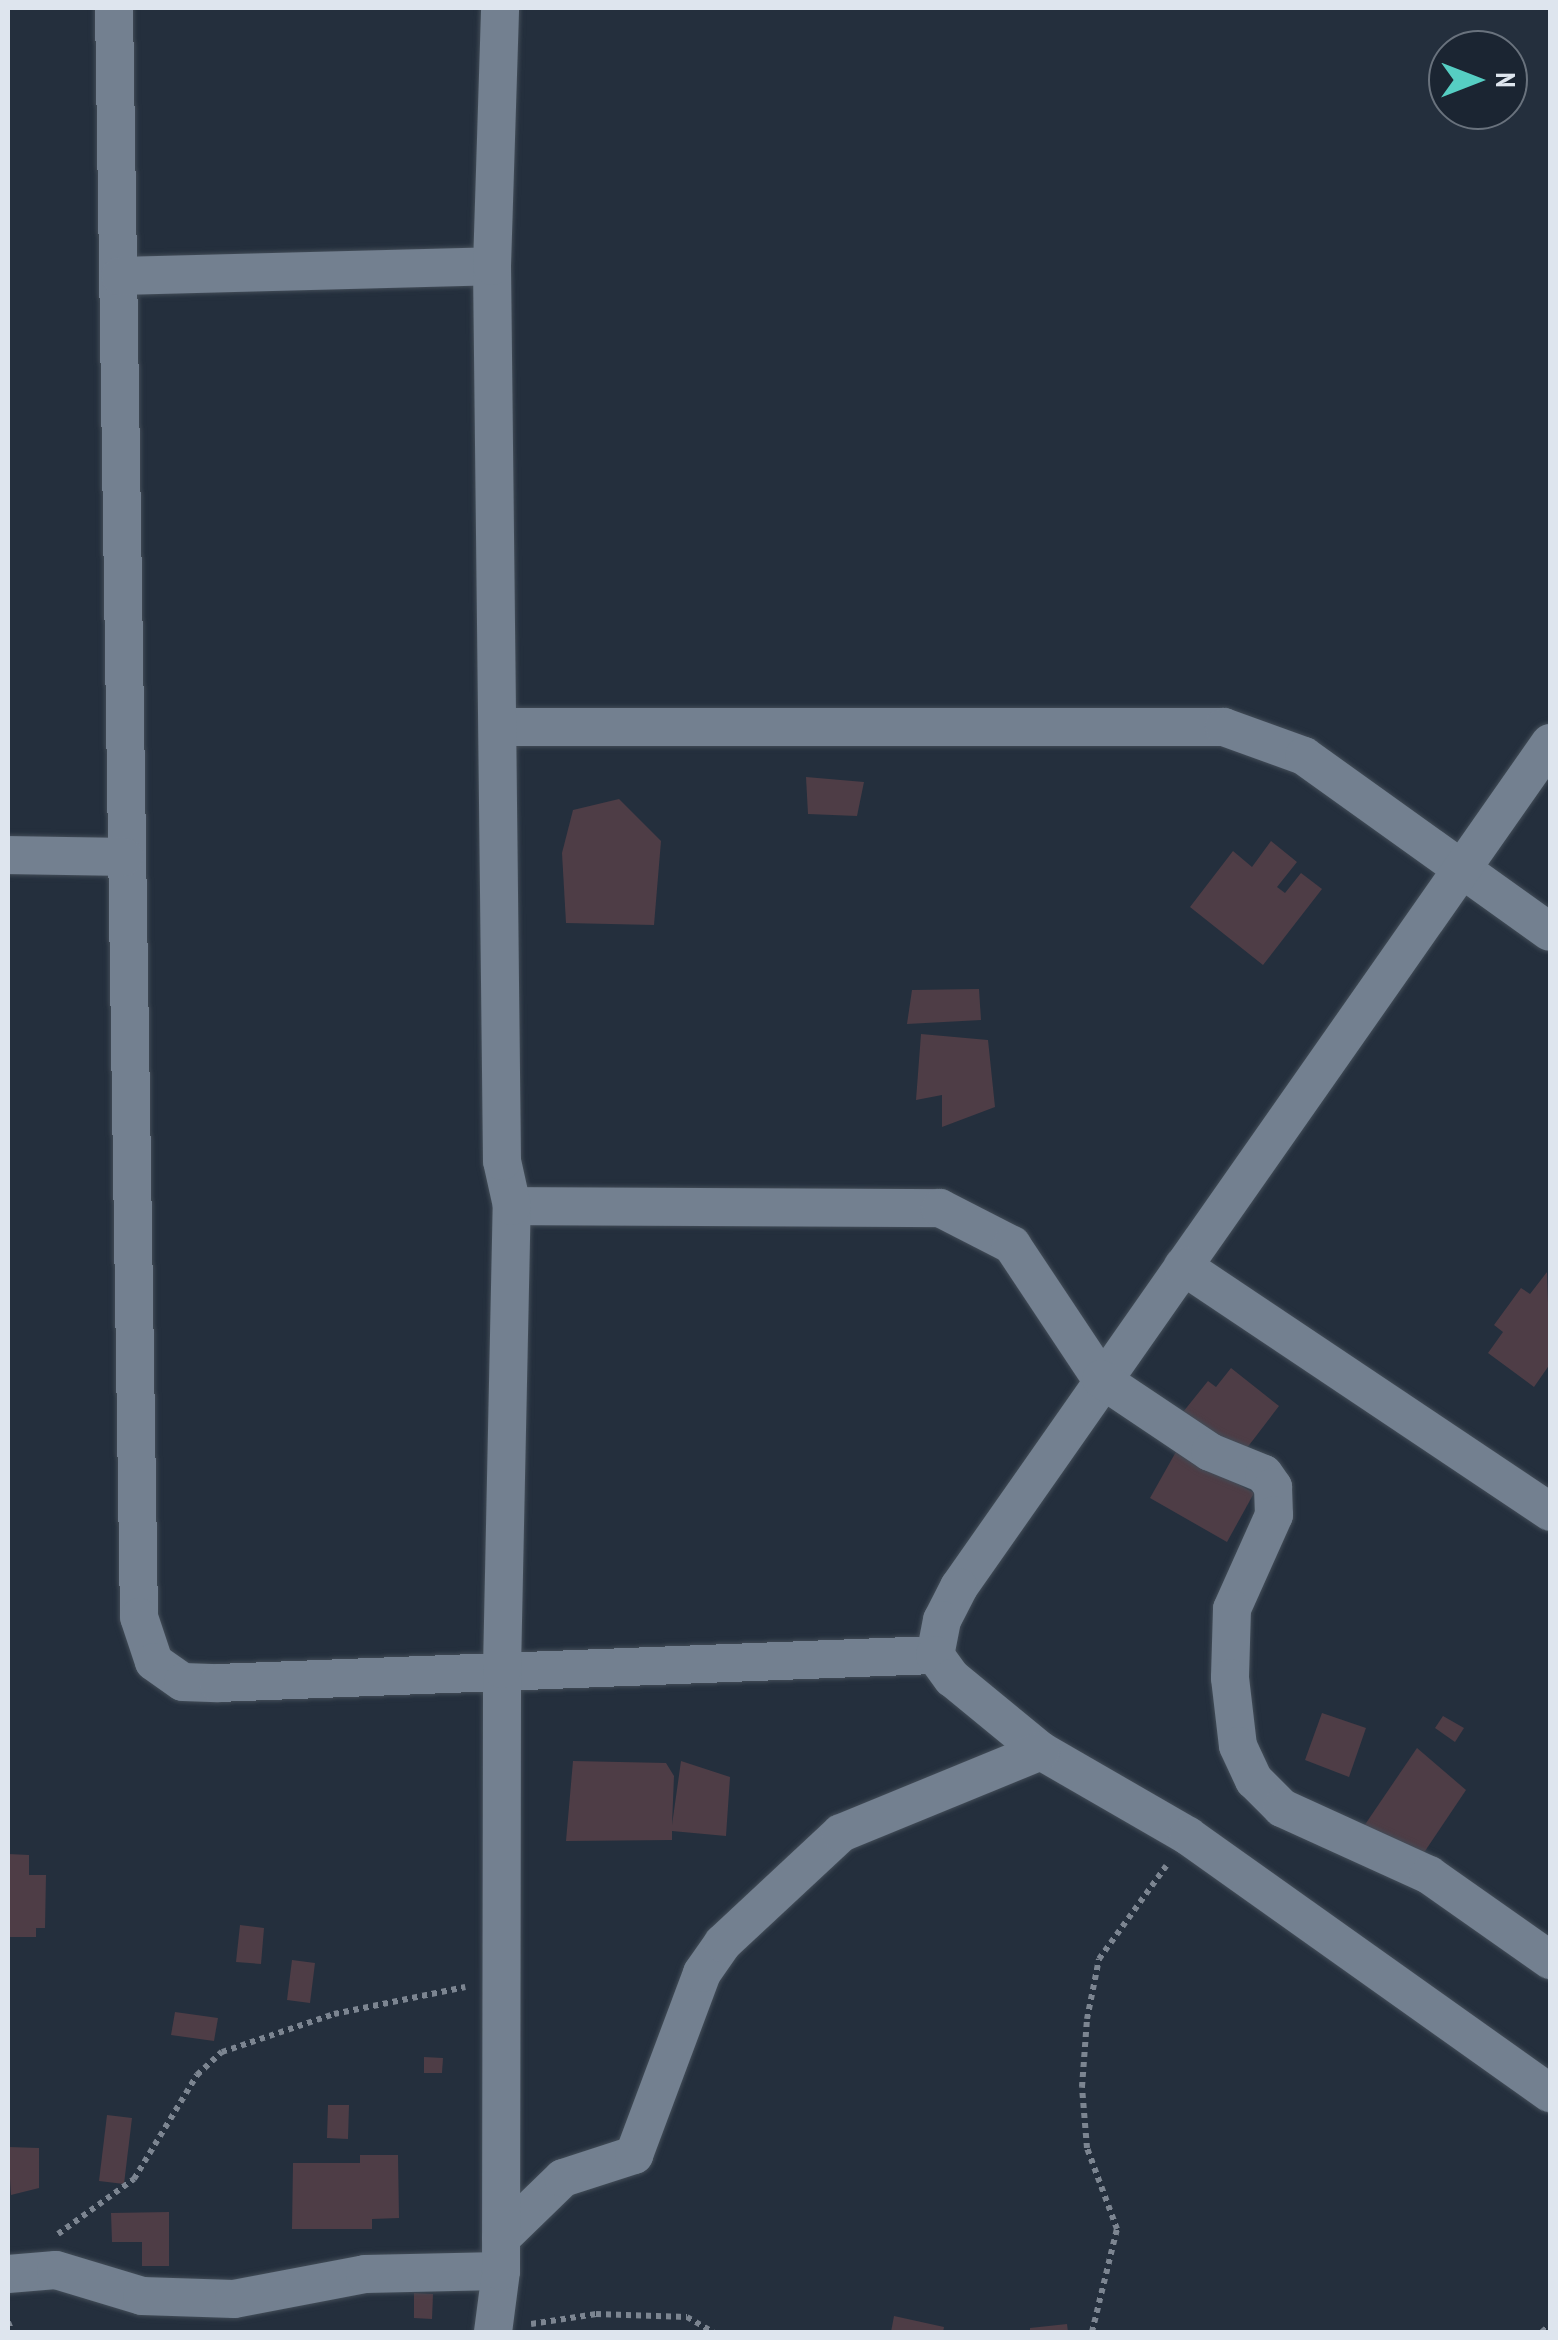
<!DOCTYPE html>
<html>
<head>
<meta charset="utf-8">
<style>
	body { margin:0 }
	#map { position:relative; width:1558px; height:2340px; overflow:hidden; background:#242f3d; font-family:"PT Sans Narrow",sans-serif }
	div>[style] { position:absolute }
	.building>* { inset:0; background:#4e3d46 }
	.path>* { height:6px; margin-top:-3px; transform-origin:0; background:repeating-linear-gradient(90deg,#7c8591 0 5px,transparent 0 10px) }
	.roads { filter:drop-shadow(0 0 2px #434d58) drop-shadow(0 0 2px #434d58) }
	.minor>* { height:38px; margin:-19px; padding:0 19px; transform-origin:19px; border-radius:19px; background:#738090 }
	span { translate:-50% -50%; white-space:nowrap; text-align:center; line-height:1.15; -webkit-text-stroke:8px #1b2532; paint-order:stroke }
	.frame { position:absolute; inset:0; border:10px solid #dee5ee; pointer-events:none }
	.north { position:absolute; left:1428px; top:30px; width:100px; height:100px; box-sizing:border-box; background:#1b2532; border:2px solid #69727d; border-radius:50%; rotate:90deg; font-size:28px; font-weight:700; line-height:40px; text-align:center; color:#dee5ee }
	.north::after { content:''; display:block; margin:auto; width:35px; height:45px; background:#56cec3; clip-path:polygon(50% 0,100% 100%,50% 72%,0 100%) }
</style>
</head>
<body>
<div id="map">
	<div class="building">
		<div style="clip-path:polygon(806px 777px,864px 782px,857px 816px,808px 814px)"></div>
		<div style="clip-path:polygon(619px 799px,661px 841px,654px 925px,566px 923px,562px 853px,573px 810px)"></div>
		<div style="clip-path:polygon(1271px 841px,1297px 862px,1277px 887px,1285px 893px,1301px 873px,1322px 889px,1263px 965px,1190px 907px,1233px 851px,1252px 867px)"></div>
		<div style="clip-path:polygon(979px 989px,981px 1020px,907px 1024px,912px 990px)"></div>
		<div style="clip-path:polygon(921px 1034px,988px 1040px,995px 1107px,942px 1127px,942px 1095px,916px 1100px)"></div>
		<div style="clip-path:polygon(1547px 1272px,1550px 1364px,1534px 1387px,1488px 1353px,1503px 1332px,1494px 1325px,1521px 1288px,1530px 1294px)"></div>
		<div style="clip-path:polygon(1231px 1368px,1279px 1406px,1240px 1457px,1183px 1412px,1208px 1381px,1216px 1387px)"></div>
		<div style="clip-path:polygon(1177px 1450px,1254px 1493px,1227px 1542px,1150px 1498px)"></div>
		<div style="clip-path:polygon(1322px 1713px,1366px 1728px,1349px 1777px,1305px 1760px)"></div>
		<div style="clip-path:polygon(1443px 1716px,1464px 1728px,1455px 1742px,1435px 1728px)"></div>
		<div style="clip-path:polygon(1417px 1748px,1466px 1790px,1415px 1866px,1362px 1829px)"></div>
		<div style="clip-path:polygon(573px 1761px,666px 1763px,674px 1776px,672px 1825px,681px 1761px,730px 1777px,726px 1836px,672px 1831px,672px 1840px,566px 1841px)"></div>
		<div style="clip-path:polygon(8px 1854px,29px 1855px,29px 1875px,46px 1875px,45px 1928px,36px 1928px,36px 1937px,8px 1937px)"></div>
		<div style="clip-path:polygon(240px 1925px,264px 1928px,261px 1964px,236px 1962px)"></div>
		<div style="clip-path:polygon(292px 1960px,315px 1963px,310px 2003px,287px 2000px)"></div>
		<div style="clip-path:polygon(175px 2012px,218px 2018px,214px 2041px,171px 2035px)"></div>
		<div style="clip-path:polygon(424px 2057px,443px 2058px,442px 2073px,424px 2073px)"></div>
		<div style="clip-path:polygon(328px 2105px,349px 2105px,348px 2139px,327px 2138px)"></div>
		<div style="clip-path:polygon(107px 2115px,132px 2118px,124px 2184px,99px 2181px)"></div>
		<div style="clip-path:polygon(8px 2147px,39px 2148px,39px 2188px,11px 2195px)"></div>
		<div style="clip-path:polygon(360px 2155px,398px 2155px,399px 2218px,372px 2219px,372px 2229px,292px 2229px,293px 2163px,360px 2163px)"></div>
		<div style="clip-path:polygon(169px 2212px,169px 2266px,142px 2266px,142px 2242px,112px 2242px,111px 2213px)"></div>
		<div style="clip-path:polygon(414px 2293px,433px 2294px,432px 2319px,414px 2318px)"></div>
		<div style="clip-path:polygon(894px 2316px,944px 2327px,943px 2332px,891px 2332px)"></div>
		<div style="clip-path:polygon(1067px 2324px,1068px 2332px,1030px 2332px,1030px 2328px)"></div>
	</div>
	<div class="path">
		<div style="left:58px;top:2234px;width:94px;rotate:-35.9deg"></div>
		<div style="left:134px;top:2179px;width:122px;rotate:-58.8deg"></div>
		<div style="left:197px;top:2075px;width:34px;rotate:-43deg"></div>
		<div style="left:222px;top:2052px;width:118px;rotate:-18.7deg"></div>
		<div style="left:334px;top:2014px;width:134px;rotate:-11.6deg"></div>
		<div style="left:8px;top:2322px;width:11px;rotate:68deg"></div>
		<div style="left:531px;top:2324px;width:66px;rotate:-8.7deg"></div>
		<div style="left:596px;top:2314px;width:91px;rotate:1.9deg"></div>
		<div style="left:687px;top:2317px;width:30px;rotate:30deg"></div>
		<div style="left:1092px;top:2332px;width:106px;rotate:-76.4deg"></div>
		<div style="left:1117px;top:2229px;width:86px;rotate:-110.3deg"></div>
		<div style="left:1087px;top:2148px;width:61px;rotate:-94.7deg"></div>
		<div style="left:1082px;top:2087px;width:68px;rotate:-85.8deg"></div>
		<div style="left:1087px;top:2019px;width:61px;rotate:-78.7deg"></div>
		<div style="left:1099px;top:1959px;width:115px;rotate:-54.2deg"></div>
		<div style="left:1542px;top:2332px;width:11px;rotate:-41deg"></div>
	</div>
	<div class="roads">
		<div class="minor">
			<div style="left:114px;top:8px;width:1609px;rotate:89.11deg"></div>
			<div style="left:139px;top:1617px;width:47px;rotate:71.6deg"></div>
			<div style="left:154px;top:1662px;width:35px;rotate:35deg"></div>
			<div style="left:183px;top:1682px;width:35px;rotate:2deg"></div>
			<div style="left:218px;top:1683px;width:718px;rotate:-2.24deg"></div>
			<div style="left:120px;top:276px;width:372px;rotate:-1.5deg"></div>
			<div style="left:501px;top:727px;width:723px"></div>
			<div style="left:1224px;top:727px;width:85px;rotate:19.9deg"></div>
			<div style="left:1304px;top:756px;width:302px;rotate:35.6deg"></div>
			<div style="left:1550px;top:743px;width:1030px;rotate:125deg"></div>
			<div style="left:959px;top:1587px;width:37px;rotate:117deg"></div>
			<div style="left:942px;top:1620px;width:36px;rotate:101deg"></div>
			<div style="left:935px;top:1655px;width:29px;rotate:54deg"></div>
			<div style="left:952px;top:1678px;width:115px;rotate:39.4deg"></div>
			<div style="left:1041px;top:1751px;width:170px;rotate:30deg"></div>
			<div style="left:1188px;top:1836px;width:444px;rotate:35.4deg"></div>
			<div style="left:8px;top:855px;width:116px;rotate:1deg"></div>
			<div style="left:512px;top:1206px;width:428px;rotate:0.3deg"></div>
			<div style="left:940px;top:1208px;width:81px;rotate:27.2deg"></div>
			<div style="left:1012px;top:1245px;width:161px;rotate:56.4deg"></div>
			<div style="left:1101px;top:1379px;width:131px;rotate:33.8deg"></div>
			<div style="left:1210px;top:1452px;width:58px;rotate:22.2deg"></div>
			<div style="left:1264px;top:1474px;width:16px;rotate:55deg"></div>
			<div style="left:1273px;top:1487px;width:28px;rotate:88deg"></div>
			<div style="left:1274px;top:1515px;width:103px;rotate:114.1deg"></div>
			<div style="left:1232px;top:1609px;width:69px;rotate:91.7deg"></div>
			<div style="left:1230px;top:1678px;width:68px;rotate:83.3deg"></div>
			<div style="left:1238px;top:1746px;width:38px;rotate:65deg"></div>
			<div style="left:1254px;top:1780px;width:40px;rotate:45deg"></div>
			<div style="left:1282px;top:1808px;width:162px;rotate:24.5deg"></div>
			<div style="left:1429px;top:1875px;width:148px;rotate:35.1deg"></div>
			<div style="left:1183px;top:1266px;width:442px;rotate:33.8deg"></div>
			<div style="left:501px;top:2238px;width:86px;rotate:-44.1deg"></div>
			<div style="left:563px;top:2178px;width:75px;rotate:-17.9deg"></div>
			<div style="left:634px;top:2155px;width:194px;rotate:-69.5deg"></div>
			<div style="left:702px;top:1973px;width:37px;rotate:-55deg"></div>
			<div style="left:723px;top:1943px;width:161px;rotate:-43deg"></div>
			<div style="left:841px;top:1833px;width:216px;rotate:-22.3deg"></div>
			<div style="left:8px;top:2274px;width:48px;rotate:-4.8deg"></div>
			<div style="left:56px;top:2270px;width:90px;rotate:16.8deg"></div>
			<div style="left:142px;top:2296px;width:92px;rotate:1.9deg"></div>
			<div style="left:234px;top:2299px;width:133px;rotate:-10.8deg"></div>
			<div style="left:365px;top:2274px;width:136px;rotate:-1.3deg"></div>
			<div style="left:493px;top:2332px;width:62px;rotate:-82.5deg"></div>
			<div style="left:501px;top:2271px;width:602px;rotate:-89.9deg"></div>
			<div style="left:502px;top:1669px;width:463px;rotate:-88.8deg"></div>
			<div style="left:512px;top:1206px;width:46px;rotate:-102.5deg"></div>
			<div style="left:502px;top:1161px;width:895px;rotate:-90.64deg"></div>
			<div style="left:492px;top:266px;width:258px;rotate:-88.2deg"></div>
		</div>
	</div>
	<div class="frame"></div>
	<div class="north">N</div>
</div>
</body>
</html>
